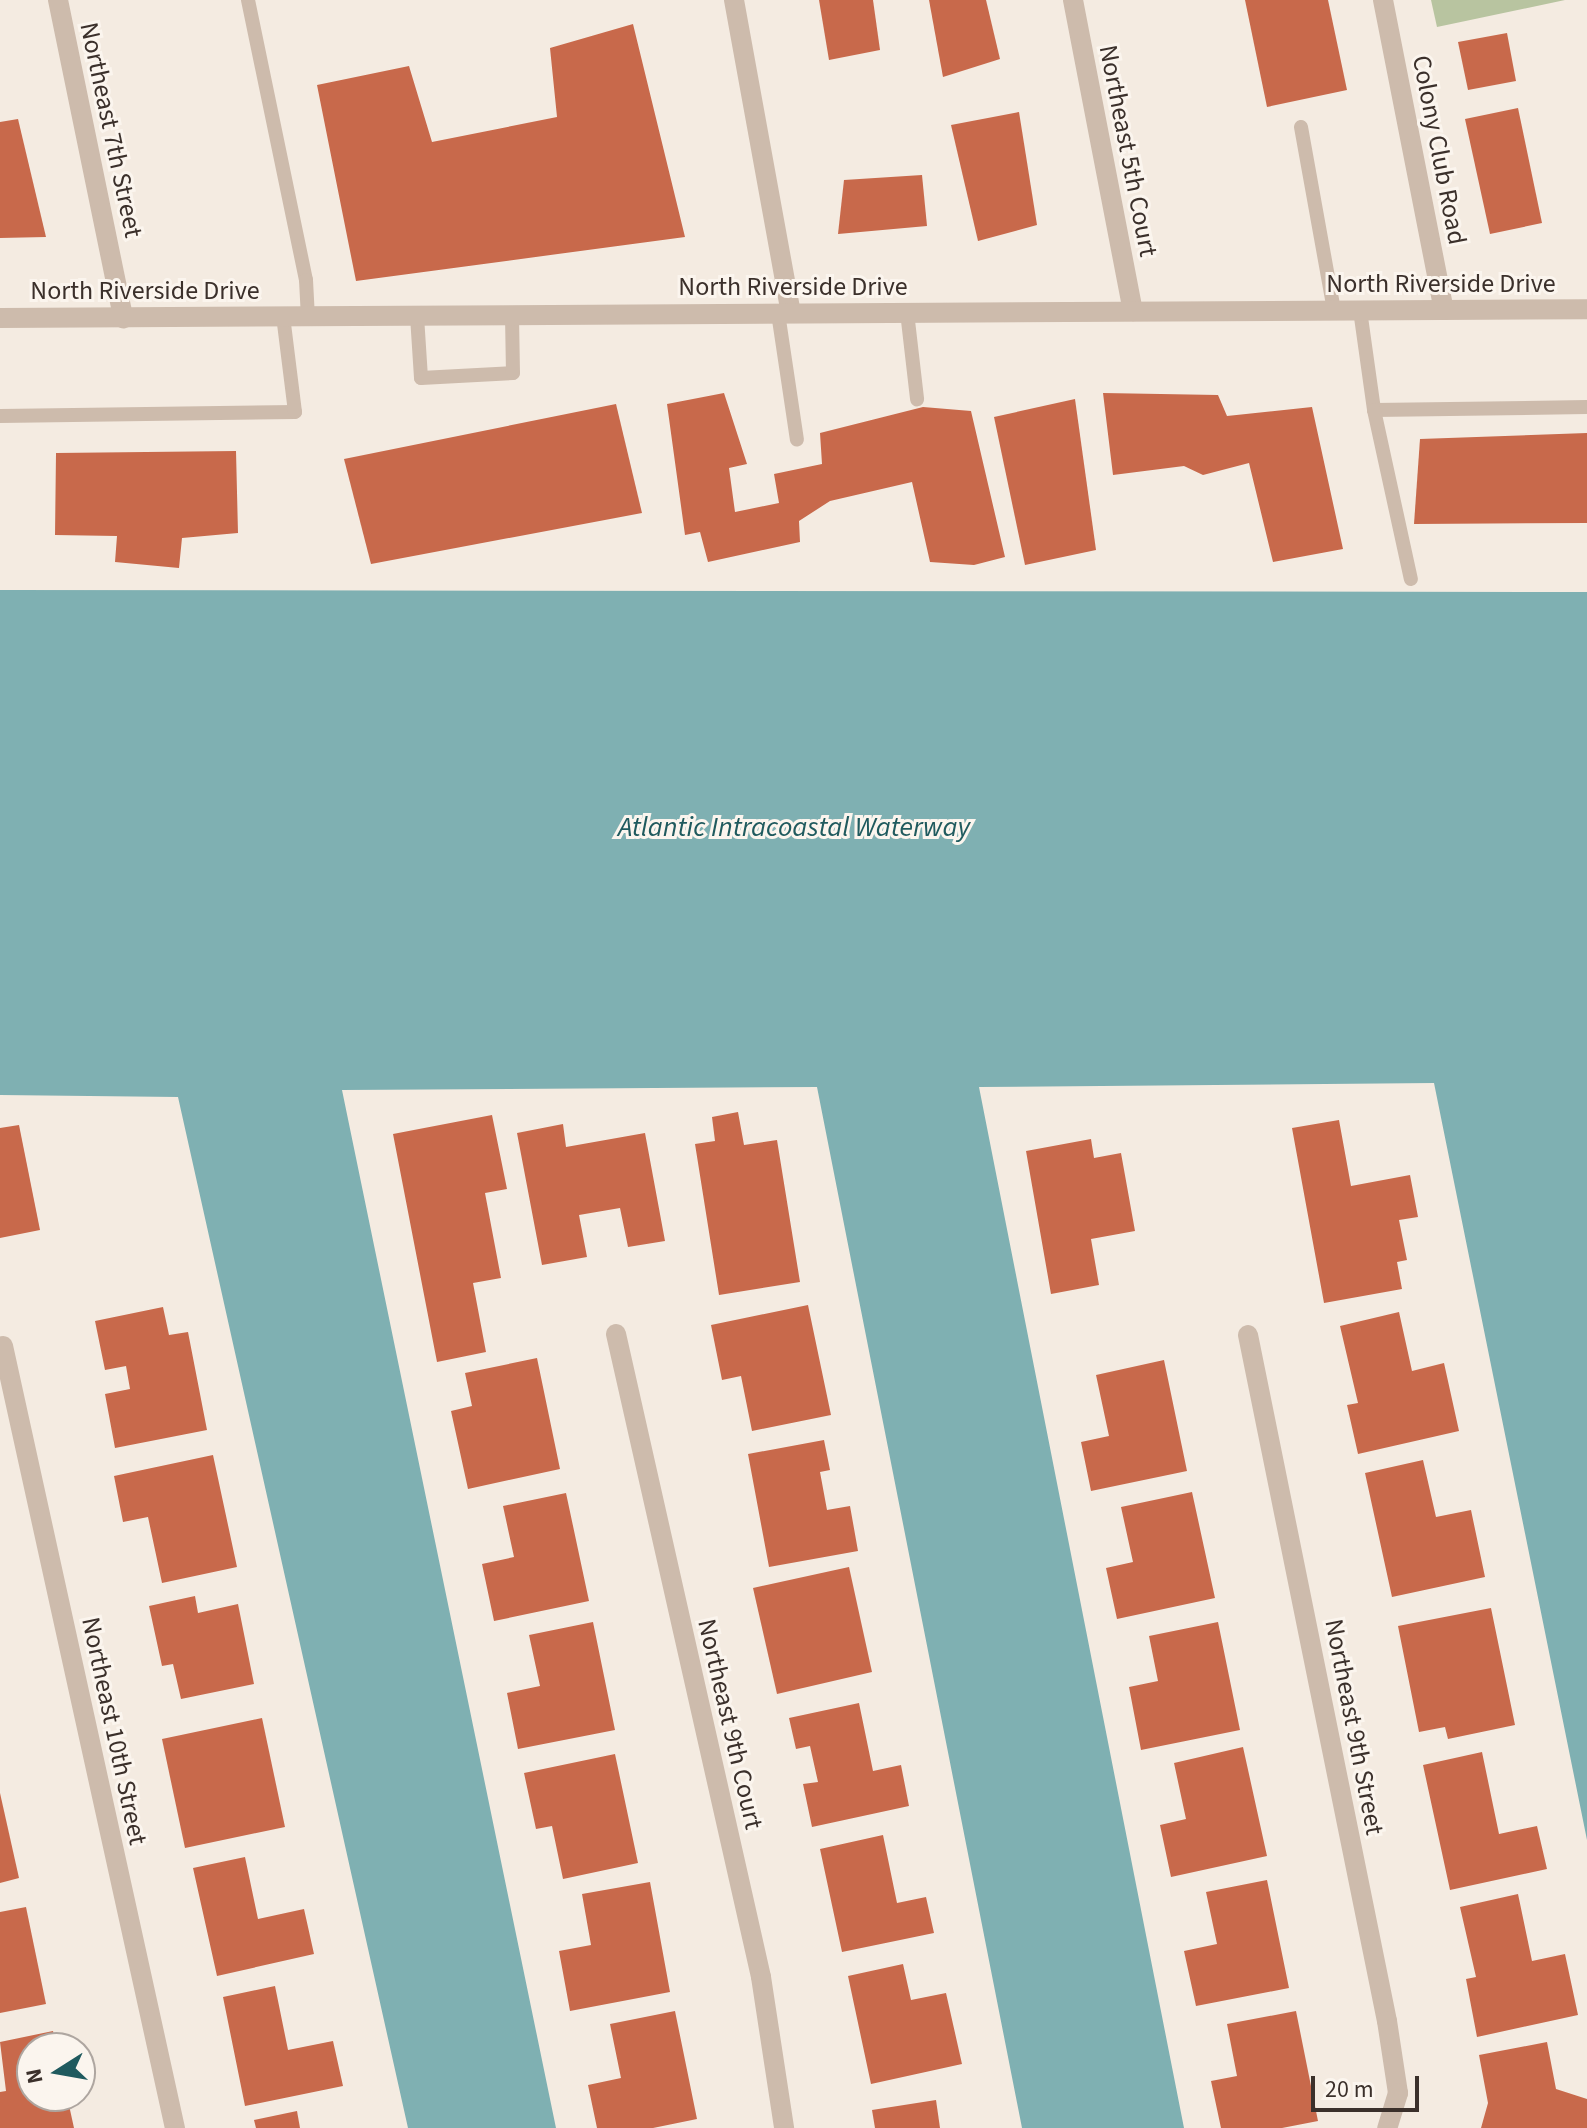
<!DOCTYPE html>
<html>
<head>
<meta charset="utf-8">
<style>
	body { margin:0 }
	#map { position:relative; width:1587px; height:2128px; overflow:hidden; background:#f4ebe1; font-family:"Source Sans 3",sans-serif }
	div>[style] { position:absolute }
	.green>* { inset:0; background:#b8c4a0 }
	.water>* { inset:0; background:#7fb0b2 }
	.building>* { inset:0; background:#c8694b }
	.service>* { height:14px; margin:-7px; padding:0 7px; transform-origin:7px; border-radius:7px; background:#cdbbac }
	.minor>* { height:20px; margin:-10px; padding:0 10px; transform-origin:10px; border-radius:10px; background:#cdbbac }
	span { translate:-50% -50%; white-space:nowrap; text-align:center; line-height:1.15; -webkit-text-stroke:6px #fbf5ee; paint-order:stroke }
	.street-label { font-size:26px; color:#3b302b }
	.water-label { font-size:28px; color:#1f5a5e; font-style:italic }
	.north { position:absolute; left:16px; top:2032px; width:80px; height:80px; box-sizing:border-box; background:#fbf5ee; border:2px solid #aea6a0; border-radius:50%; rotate:259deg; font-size:22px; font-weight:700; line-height:32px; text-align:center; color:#3b302b }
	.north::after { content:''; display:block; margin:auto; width:28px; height:36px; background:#1f5a5e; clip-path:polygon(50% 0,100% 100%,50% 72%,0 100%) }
	.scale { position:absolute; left:1311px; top:2076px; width:108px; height:36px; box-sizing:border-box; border:4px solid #3b302b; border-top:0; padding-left:10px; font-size:24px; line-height:28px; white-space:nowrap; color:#3b302b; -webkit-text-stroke:6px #fbf5ee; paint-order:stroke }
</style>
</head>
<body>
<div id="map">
	<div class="green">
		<div style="clip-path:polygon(1431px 0,1565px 0,1437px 27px)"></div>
	</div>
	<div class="water">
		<div style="clip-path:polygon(0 590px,1587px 592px,1587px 1840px,1434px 1083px,979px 1087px,1184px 2128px,1022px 2128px,817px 1087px,342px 1090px,556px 2128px,408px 2128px,178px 1097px,0 1095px)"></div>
	</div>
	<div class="building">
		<div style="clip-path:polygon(819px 0,873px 0,880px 50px,829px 60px)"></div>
		<div style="clip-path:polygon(929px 0,986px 0,1000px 59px,943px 77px)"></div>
		<div style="clip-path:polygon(1245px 0,1328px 0,1347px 90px,1267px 107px)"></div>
		<div style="clip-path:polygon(633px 24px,685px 237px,356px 281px,317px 85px,409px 66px,432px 142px,557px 117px,550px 48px)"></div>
		<div style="clip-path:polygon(1507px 33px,1516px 81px,1468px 90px,1458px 42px)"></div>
		<div style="clip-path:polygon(1518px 108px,1542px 223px,1490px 234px,1465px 119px)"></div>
		<div style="clip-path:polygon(1019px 112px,1037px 225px,978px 241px,951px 125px)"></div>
		<div style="clip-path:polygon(18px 119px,46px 237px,0 238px,0 122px)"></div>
		<div style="clip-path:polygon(922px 175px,927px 226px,838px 234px,844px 180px)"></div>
		<div style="clip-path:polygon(724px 393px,747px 464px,729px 468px,735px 512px,779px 503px,774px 474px,822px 464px,820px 433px,923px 407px,971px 411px,1005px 557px,974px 565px,930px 562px,912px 482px,830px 501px,799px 521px,800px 542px,708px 562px,700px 532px,685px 535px,667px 404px)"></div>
		<div style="clip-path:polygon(1103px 393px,1218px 395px,1227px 416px,1312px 407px,1343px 549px,1273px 562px,1249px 463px,1203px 475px,1184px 466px,1113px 475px)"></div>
		<div style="clip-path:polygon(1075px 399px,1096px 550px,1025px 565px,994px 417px)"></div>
		<div style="clip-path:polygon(616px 404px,642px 513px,371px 564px,344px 459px)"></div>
		<div style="clip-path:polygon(1587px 433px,1587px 523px,1414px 524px,1420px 439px)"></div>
		<div style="clip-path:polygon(236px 451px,238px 533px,182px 538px,179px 568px,115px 562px,117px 536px,55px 535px,56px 453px)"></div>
		<div style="clip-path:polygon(738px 1112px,744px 1145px,777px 1140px,800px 1282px,719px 1295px,695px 1144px,715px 1141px,712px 1117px)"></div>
		<div style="clip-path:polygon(492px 1115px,507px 1189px,485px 1193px,501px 1278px,473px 1283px,486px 1352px,437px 1362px,393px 1134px)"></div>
		<div style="clip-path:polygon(1339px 1120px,1351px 1186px,1410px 1175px,1418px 1217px,1399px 1220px,1407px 1260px,1397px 1262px,1402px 1289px,1324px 1303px,1292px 1128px)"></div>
		<div style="clip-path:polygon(563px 1124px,566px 1147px,645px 1133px,665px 1241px,628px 1247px,620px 1208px,579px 1215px,587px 1257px,542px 1265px,517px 1133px)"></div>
		<div style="clip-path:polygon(19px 1125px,40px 1230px,0 1238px,0 1128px)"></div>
		<div style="clip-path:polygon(1091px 1139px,1094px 1158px,1121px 1153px,1135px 1231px,1091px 1239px,1099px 1285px,1051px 1294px,1026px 1151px)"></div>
		<div style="clip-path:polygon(808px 1305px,831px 1415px,752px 1431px,741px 1376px,722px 1380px,711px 1325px)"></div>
		<div style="clip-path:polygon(163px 1307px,169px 1335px,188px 1332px,207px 1430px,115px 1448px,105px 1394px,130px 1389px,126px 1366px,105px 1370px,95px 1321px)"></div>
		<div style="clip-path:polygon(1399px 1312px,1412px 1371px,1444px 1363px,1459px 1431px,1358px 1454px,1347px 1405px,1358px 1403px,1340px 1326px)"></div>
		<div style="clip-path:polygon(537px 1358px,560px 1469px,468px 1489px,451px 1411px,472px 1406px,465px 1373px)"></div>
		<div style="clip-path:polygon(1164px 1360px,1187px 1471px,1091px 1491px,1081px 1442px,1109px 1436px,1096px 1375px)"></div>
		<div style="clip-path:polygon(824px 1440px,830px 1470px,820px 1472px,827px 1510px,850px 1506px,858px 1551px,769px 1567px,748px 1454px)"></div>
		<div style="clip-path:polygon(213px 1455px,237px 1567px,162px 1583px,148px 1517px,123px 1522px,114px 1476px)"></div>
		<div style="clip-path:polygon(1423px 1460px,1436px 1517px,1471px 1510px,1485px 1577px,1392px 1597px,1365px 1473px)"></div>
		<div style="clip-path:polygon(1192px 1492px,1215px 1598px,1117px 1619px,1106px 1568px,1133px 1562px,1121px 1507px)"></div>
		<div style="clip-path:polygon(566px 1493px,589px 1601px,494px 1621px,482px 1564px,514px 1557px,503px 1506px)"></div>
		<div style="clip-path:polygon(849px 1567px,872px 1672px,777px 1694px,753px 1588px)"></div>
		<div style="clip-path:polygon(195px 1596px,198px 1613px,238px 1604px,254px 1684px,181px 1699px,173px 1664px,162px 1666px,149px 1606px)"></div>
		<div style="clip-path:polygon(1491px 1608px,1515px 1725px,1448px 1739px,1445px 1727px,1419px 1732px,1398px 1626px)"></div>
		<div style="clip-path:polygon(593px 1622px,615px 1730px,518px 1749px,507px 1693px,540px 1686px,529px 1635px)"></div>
		<div style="clip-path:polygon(1218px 1622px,1240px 1730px,1141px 1750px,1129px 1687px,1158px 1681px,1149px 1636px)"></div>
		<div style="clip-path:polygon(859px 1703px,873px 1771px,901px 1765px,909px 1806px,812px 1827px,803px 1784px,818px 1782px,810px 1746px,796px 1749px,789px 1718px)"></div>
		<div style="clip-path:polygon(262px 1718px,285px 1827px,185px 1848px,162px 1739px)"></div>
		<div style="clip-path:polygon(1243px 1747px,1267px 1856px,1171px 1877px,1160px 1825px,1186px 1819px,1174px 1763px)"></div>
		<div style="clip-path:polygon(1482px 1752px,1499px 1834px,1537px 1826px,1547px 1869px,1450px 1890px,1423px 1765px)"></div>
		<div style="clip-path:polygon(615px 1754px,638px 1863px,563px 1879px,552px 1826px,536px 1829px,524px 1773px)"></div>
		<div style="clip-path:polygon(0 1793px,19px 1878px,0 1883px)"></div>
		<div style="clip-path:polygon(883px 1835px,897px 1903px,926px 1897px,934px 1933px,842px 1952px,820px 1849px)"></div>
		<div style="clip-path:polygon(245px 1857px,258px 1919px,304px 1909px,314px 1954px,217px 1976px,193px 1868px)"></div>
		<div style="clip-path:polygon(1267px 1880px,1289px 1988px,1196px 2006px,1184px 1951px,1217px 1944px,1206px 1892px)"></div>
		<div style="clip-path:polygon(650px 1882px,670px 1992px,570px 2011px,559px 1951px,591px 1945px,582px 1894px)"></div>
		<div style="clip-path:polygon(1518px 1894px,1532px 1961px,1565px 1954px,1578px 2015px,1477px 2037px,1466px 1979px,1476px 1977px,1460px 1907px)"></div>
		<div style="clip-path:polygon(26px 1907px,46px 2004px,0 2013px,0 1912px)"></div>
		<div style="clip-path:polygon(903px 1964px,911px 2000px,946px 1993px,962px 2064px,871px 2084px,848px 1976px)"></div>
		<div style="clip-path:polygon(275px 1986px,288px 2050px,333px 2041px,343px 2086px,245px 2106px,223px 1997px)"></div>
		<div style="clip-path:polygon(675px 2011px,697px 2119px,653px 2128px,597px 2128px,588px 2085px,621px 2078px,610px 2024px)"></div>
		<div style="clip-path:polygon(1296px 2011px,1318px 2121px,1282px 2128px,1221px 2128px,1211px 2081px,1237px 2076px,1227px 2024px)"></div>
		<div style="clip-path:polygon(53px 2031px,57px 2048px,32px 2048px,32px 2096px,67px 2096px,74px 2128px,0 2128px,0 2092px,6px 2091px,0 2042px)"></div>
		<div style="clip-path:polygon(1547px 2042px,1556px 2089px,1587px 2099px,1587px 2128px,1481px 2128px,1488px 2103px,1479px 2055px)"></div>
		<div style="clip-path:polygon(936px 2100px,940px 2128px,875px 2128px,872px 2110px)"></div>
		<div style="clip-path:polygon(297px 2111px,300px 2128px,256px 2128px,254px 2120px)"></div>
	</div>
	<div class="service">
		<div style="left:248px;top:0;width:286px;rotate:78.3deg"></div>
		<div style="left:306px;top:280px;width:36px;rotate:87deg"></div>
		<div style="left:1301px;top:127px;width:187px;rotate:79.8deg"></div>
		<div style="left:1360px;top:310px;width:101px;rotate:82deg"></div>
		<div style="left:1374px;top:410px;width:213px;rotate:-0.8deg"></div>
		<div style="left:907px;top:312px;width:88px;rotate:83.4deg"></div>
		<div style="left:778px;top:313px;width:128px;rotate:81.5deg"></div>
		<div style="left:417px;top:316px;width:62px;rotate:86.3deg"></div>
		<div style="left:421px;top:378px;width:92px;rotate:-3.1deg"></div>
		<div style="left:513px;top:373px;width:58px;rotate:-91deg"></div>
		<div style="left:1374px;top:410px;width:173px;rotate:77.7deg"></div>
		<div style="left:0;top:416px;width:295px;rotate:-0.8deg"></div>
		<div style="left:295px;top:412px;width:97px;rotate:-97.1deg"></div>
	</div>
	<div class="minor">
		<div style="left:58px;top:0;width:325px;rotate:78.4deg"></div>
		<div style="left:734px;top:0;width:318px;rotate:79.7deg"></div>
		<div style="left:1073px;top:0;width:317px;rotate:79.1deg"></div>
		<div style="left:1383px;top:0;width:316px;rotate:78.9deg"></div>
		<div style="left:0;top:318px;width:1587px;rotate:-0.32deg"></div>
		<div style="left:616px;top:1334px;width:659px;rotate:77.29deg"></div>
		<div style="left:761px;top:1977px;width:153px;rotate:81.3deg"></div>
		<div style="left:1248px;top:1335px;width:700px;rotate:78.55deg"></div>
		<div style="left:1387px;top:2021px;width:73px;rotate:81.3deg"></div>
		<div style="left:1398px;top:2093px;width:37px;rotate:107deg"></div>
		<div style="left:3px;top:1346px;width:801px;rotate:77.6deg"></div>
	</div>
	<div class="street-label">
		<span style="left:111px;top:130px;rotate:78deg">Northeast 7th Street</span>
		<span style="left:1439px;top:150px;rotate:79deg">Colony Club Road</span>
		<span style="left:1128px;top:151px;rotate:79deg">Northeast 5th Court</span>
		<span style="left:1441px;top:284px">North Riverside Drive</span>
		<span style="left:793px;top:287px">North Riverside Drive</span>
		<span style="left:145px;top:291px">North Riverside Drive</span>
		<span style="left:730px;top:1724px;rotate:77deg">Northeast 9th Court</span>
		<span style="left:1354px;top:1727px;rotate:79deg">Northeast 9th Street</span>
		<span style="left:114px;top:1731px;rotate:78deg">Northeast 10th Street</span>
	</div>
	<div class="water-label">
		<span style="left:794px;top:827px">Atlantic Intracoastal Waterway</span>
	</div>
	<div class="north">N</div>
	<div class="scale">20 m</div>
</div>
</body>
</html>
